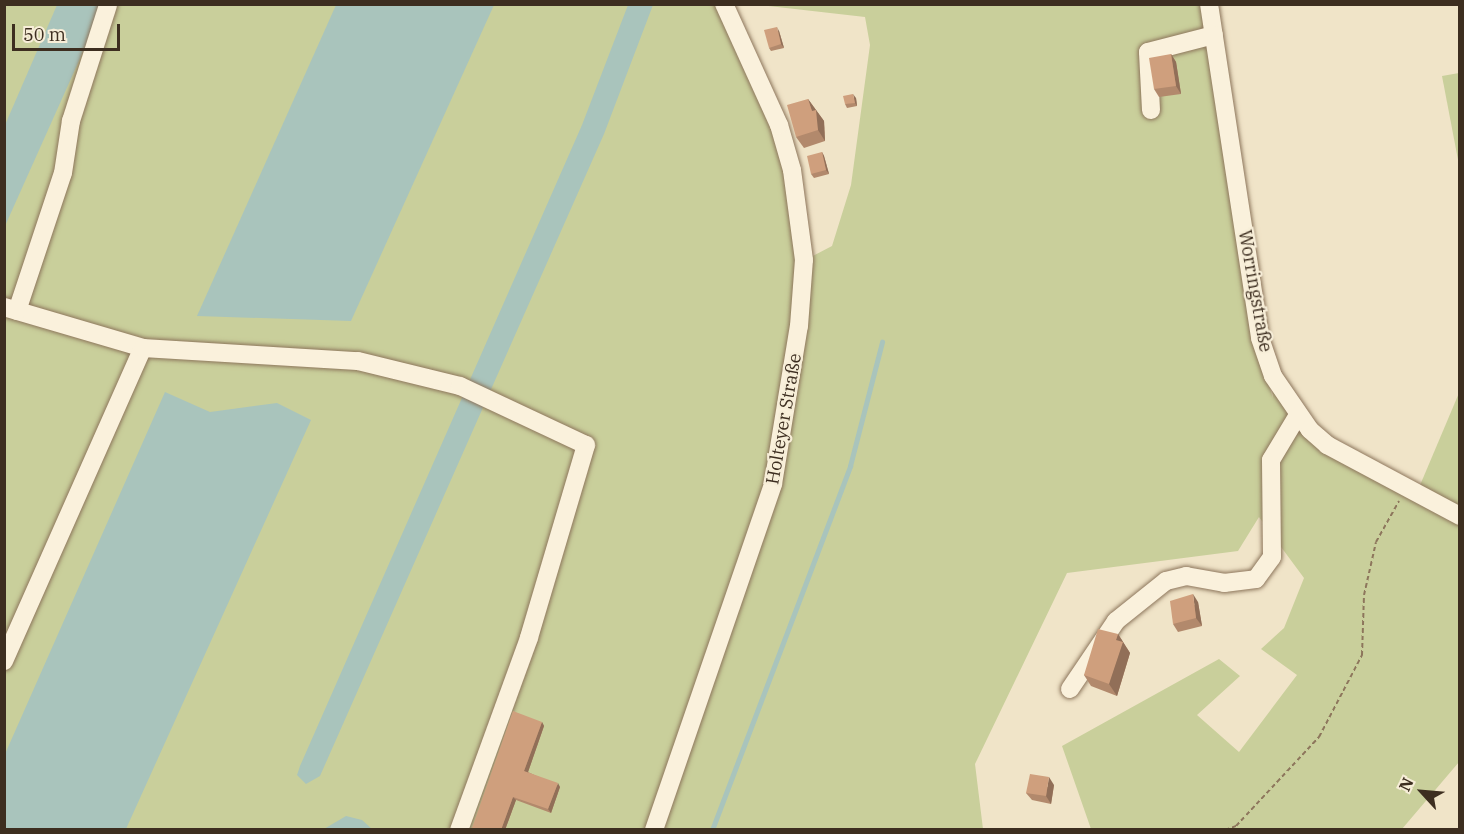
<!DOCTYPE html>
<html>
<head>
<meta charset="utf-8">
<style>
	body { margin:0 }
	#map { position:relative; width:1464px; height:834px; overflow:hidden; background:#f0e4c8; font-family:"IBM Plex Serif",serif }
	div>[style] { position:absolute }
	.green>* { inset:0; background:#c9cf9b }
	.water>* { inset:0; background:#a9c4bc }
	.stream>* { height:4.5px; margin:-2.25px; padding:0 2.25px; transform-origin:2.25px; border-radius:2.25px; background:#a9c4bc }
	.path>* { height:2px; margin-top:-1px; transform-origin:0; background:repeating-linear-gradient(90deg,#8d765c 0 4.5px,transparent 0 7.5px) }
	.roads { filter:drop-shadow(0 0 2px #8d765c) drop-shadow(0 0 2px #8d765c) }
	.minor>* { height:18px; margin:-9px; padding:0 9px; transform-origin:9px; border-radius:9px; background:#faf1dc }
	.wall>* { inset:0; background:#b2896c }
	.shaded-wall>* { inset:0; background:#916f58 }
	.building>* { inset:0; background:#cf9f7d }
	span { translate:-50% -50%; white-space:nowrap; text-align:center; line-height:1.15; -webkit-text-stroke:4.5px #f7eed8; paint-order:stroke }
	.street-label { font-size:18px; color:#3d2e20 }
	.frame { position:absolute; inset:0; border:6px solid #3d2e20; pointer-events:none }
	.north { position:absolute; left:1392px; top:762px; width:60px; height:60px; -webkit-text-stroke:4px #f7eed8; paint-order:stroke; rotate:296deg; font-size:16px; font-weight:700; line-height:24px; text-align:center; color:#3d2e20 }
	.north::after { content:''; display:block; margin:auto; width:21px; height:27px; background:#3d2e20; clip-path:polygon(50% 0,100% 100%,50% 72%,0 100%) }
	.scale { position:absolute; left:12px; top:24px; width:108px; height:27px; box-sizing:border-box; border:3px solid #3d2e20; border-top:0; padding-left:8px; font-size:18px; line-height:21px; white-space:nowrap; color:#3d2e20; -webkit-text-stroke:4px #f7eed8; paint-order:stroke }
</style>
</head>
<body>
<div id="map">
	<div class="green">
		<div style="clip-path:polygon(5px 5px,722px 5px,778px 125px,801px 260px,770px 480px,649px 829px,5px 830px)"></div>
		<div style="clip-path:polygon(759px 5px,1203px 5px,1257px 347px,1273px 398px,1271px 377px,1304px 428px,1459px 518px,1459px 762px,1402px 829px,1091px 829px,1062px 746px,1219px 659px,1240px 676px,1197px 715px,1239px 752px,1297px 675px,1261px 649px,1284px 628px,1304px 578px,1259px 517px,1238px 551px,1067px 573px,975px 764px,983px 829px,659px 830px,777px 485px,807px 259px,832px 246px,851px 185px,870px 45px,865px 17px)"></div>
		<div style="clip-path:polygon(1459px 73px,1460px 73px,1459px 165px,1442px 76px)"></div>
		<div style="clip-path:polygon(1459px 393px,1459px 513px,1418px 490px)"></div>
	</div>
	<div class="water">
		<div style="clip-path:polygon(57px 5px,104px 5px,5px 226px,5px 125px)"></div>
		<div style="clip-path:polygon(336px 5px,494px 5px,351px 321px,197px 316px)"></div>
		<div style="clip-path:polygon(628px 5px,653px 5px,604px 134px,320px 776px,306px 784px,297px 775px,300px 766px,582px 125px)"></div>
		<div style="clip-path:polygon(165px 392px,210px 412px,277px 403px,311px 420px,126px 829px,5px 829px,5px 754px)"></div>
		<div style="clip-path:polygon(346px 816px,362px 820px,372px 829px,324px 829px)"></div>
	</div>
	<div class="stream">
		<div style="left:712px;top:830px;width:389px;rotate:-69.2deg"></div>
		<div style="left:850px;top:466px;width:128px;rotate:-75.5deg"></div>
	</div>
	<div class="path">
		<div style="left:1225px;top:830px;width:12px;rotate:-20deg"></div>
		<div style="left:1236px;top:826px;width:122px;rotate:-47deg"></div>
		<div style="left:1319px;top:737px;width:93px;rotate:-62.3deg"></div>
		<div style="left:1362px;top:655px;width:60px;rotate:-88.1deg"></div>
		<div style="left:1364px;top:595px;width:54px;rotate:-77.2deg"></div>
		<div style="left:1376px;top:542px;width:47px;rotate:-60.7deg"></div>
	</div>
	<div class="roads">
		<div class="minor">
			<div style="left:1209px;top:4px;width:338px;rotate:81.3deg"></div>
			<div style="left:1260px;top:338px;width:40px;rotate:71.1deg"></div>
			<div style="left:1273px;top:376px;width:65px;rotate:55.6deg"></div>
			<div style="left:1310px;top:430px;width:23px;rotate:41deg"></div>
			<div style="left:1327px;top:445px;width:151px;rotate:28.1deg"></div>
			<div style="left:1151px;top:110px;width:58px;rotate:-93deg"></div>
			<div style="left:1148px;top:52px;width:68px;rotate:-14.4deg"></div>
			<div style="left:4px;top:307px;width:145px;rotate:16.4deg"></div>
			<div style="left:17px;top:311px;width:145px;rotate:-71.6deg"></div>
			<div style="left:63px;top:173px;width:53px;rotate:-81.3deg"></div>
			<div style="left:71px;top:121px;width:122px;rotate:-72.3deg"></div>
			<div style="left:4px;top:661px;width:342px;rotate:-66.1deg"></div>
			<div style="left:143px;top:348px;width:215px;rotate:3.5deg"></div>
			<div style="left:358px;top:361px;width:105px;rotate:13.8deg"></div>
			<div style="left:460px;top:386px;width:139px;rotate:25.1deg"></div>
			<div style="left:586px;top:445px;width:201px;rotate:106.5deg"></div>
			<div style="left:529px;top:638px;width:204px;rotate:110deg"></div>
			<div style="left:1070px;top:689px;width:82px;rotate:-55.9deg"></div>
			<div style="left:1116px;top:621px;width:64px;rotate:-38.7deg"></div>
			<div style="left:1166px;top:581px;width:21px;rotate:-14deg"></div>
			<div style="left:1186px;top:576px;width:39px;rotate:10deg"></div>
			<div style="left:1224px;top:583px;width:32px;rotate:-7deg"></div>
			<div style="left:1256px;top:579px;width:27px;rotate:-54deg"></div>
			<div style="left:1272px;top:557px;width:97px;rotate:-90.6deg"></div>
			<div style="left:1271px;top:460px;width:52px;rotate:-59deg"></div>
			<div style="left:654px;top:830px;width:366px;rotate:-71deg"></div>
			<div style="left:773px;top:484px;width:160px;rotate:-80.7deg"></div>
			<div style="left:799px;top:326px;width:66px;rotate:-85.7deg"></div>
			<div style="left:804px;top:260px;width:91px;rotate:-97.6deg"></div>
			<div style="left:792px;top:170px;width:47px;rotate:-106.1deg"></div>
			<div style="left:779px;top:125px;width:133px;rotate:-114.4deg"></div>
		</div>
	</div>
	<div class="wall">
		<div style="clip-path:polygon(779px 31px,784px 48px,771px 51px,769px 48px)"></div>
		<div style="clip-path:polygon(1171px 54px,1176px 62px,1181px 94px,1159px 97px,1154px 89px)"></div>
		<div style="clip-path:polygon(856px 98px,857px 106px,847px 108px,845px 104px)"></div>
		<div style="clip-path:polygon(808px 99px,824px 121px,825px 141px,804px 148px,796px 137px)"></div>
		<div style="clip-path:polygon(822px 152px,824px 156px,829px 174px,814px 178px,811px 174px)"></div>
		<div style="clip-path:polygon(1198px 602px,1202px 626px,1178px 632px,1173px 624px)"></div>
		<div style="clip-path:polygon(1118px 634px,1130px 653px,1117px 696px,1091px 686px,1084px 675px)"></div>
		<div style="clip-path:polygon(542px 722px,544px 726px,528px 772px,560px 787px,551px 813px,516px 800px,505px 830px,473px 830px,472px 828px)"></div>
		<div style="clip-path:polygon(1054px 785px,1051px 804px,1032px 800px,1026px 793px)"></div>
	</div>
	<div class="shaded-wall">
		<div style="clip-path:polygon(777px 27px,779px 31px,784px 48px,781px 44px)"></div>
		<div style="clip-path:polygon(1171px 54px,1176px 62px,1181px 94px,1176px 86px)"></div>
		<div style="clip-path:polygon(853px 94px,856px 98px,857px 106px,855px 103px)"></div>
		<div style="clip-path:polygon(808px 99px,824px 121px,825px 141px,818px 130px)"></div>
		<div style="clip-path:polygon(822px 152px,824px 156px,829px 174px,826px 170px)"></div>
		<div style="clip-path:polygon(1193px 594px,1198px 602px,1202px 626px,1196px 618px)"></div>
		<div style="clip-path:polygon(1118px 634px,1130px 653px,1117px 696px,1109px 684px,1116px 640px)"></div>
		<div style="clip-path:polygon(542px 722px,544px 726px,527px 775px,524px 771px)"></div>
		<div style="clip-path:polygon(1049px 777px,1054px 785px,1051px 804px,1046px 796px)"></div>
		<div style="clip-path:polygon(558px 783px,560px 787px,551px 813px,548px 809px)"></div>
		<div style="clip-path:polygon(513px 797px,516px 800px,505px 830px,501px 830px)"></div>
	</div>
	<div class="building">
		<div style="clip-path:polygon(777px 27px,781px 44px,769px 48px,764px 30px)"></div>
		<div style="clip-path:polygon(1171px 54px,1176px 86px,1154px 89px,1149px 58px)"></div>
		<div style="clip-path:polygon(853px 94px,855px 103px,845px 104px,843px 96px)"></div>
		<div style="clip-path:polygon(808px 99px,812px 111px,816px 110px,818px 130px,796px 137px,787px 105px)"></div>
		<div style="clip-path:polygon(822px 152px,826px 170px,811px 174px,807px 156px)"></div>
		<div style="clip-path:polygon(1193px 594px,1196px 618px,1173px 624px,1170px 601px)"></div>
		<div style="clip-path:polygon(1098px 629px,1118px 634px,1116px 640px,1123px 642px,1109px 684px,1084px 675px)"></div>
		<div style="clip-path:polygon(513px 711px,542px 722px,524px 771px,558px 783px,548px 809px,513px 797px,501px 830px,477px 830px,472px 828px)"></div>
		<div style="clip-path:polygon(1030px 774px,1049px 777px,1046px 796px,1026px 793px)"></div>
	</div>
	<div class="street-label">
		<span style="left:1255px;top:291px;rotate:80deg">Worringstraße</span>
		<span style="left:784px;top:419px;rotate:-80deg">Holteyer Straße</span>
	</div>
	<div class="frame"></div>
	<div class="north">N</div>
	<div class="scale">50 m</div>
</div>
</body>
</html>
